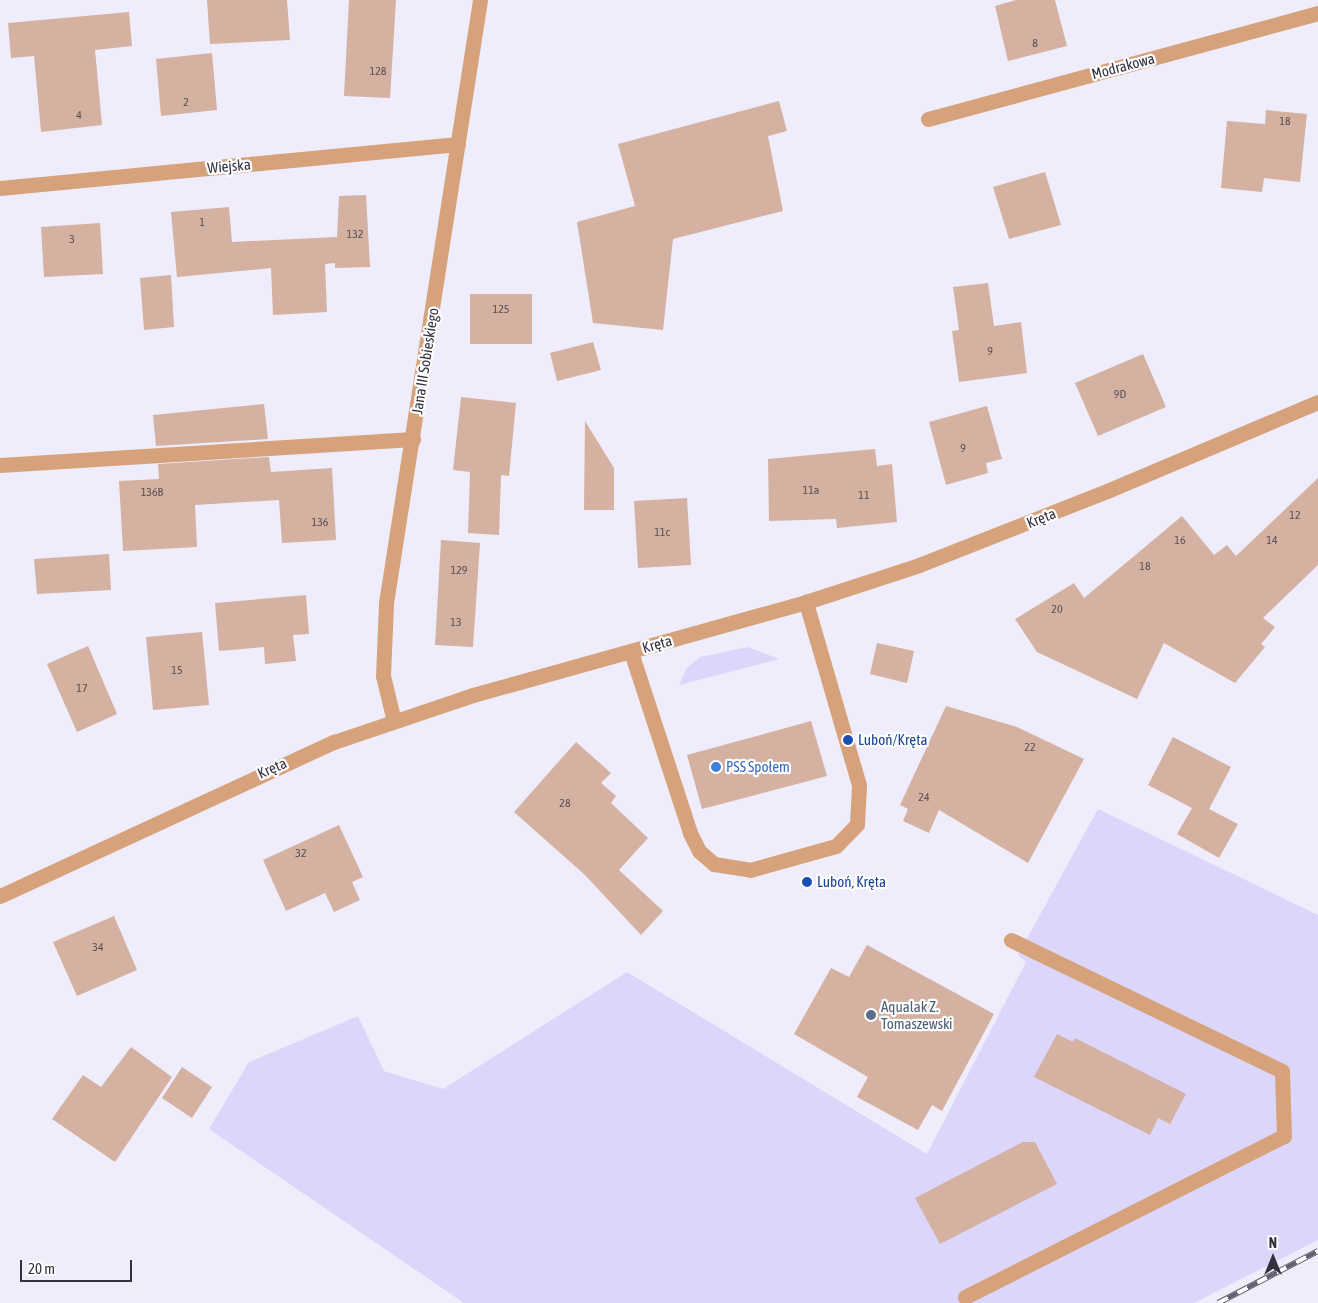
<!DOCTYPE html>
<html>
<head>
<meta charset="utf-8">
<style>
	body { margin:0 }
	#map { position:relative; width:1318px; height:1303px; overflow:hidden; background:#efedfb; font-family:"Asap Condensed",sans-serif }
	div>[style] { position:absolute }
	.green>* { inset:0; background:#dcd6fb }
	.building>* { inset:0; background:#d4b1a0 }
	.minor>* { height:15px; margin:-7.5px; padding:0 7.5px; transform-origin:7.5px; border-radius:7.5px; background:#d6a27c }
	.rail>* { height:5.5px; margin-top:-2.75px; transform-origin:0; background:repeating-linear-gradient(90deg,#fff 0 11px,#63616f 0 22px); box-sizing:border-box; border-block:1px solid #63616f }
	.dots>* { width:14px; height:14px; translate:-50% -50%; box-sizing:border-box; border:2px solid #fff; border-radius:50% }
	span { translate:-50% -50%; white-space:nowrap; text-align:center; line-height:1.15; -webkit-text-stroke:4.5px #fff; paint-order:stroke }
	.number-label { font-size:12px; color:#5b5156 }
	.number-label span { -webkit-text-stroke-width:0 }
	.street-label { font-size:15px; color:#33313e }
	.transit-label { font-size:15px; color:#164399 }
	.left { translate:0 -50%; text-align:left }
	.shop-label { font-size:15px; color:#366cbe }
	.service-label { font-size:15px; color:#4e5e75 }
	.north { position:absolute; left:1248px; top:1233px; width:50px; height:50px; -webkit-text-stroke:4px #fff; paint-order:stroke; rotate:0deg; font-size:14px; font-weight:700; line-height:20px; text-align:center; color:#33313e }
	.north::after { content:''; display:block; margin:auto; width:18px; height:22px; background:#33313e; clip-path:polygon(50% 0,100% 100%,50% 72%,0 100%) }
	.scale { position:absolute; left:20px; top:1260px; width:112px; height:22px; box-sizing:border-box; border:2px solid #33313e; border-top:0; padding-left:6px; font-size:15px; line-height:18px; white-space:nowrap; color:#33313e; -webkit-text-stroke:4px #fff; paint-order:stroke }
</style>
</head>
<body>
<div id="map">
	<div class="green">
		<div style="clip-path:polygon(748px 647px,779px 659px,679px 685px,687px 668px,700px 657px)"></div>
		<div style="clip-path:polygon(1098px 809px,1318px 915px,1318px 1240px,1194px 1303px,464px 1303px,209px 1129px,249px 1062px,358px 1016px,384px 1071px,443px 1089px,627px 972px,927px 1154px,1026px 962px,1018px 955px)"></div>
	</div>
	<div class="building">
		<div style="clip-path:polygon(207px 0,287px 0,290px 40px,210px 44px)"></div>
		<div style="clip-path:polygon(349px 0,396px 0,390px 98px,344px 96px)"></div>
		<div style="clip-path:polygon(1016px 0,1055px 0,1067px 46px,1008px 61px,995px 6px)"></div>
		<div style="clip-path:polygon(129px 12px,132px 46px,95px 50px,102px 125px,41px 132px,34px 56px,11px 58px,8px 23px)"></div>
		<div style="clip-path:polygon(212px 53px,217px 110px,161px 116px,156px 59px)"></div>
		<div style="clip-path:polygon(779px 101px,787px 131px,768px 136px,783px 211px,673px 239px,663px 330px,593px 323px,577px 222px,635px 206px,618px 144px)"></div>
		<div style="clip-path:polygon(1266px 110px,1307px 114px,1300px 182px,1264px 178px,1262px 192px,1221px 188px,1227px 121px,1265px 124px)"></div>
		<div style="clip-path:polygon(1045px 172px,1061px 225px,1009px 239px,993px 187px)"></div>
		<div style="clip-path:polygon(366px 195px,370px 267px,335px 268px,335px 263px,325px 264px,327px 312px,273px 315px,271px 268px,177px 277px,171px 212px,229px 207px,232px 242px,337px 237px,339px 196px)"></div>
		<div style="clip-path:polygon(100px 223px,103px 274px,44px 277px,41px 227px)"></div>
		<div style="clip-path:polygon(171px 275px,174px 327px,144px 330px,140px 278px)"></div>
		<div style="clip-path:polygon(988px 283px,994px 326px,1021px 322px,1027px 373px,959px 382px,952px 331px,959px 330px,953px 287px)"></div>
		<div style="clip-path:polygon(470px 294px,532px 294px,532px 344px,470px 344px)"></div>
		<div style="clip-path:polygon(593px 342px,601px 370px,557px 381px,550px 353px)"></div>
		<div style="clip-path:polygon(1143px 354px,1166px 407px,1098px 436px,1075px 383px)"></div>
		<div style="clip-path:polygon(461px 397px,516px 403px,509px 476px,501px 475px,499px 535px,468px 533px,470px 472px,453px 470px)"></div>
		<div style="clip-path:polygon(264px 404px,268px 439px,156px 446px,153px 415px)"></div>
		<div style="clip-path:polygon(987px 406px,1002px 459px,986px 463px,988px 473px,946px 485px,929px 422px)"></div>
		<div style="clip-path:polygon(585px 421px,614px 468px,614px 510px,584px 510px)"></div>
		<div style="clip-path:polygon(875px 449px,877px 466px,892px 464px,897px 522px,837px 528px,836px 519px,769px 521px,768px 459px)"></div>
		<div style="clip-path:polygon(269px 457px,271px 472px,332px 468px,336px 540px,282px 543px,279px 500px,195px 505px,197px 547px,123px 551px,119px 481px,159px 479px,158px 464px)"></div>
		<div style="clip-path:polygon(1318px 478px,1318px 565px,1263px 618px,1275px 627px,1261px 644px,1265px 647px,1235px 683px,1164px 643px,1137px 699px,1037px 652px,1015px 619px,1074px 583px,1084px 598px,1182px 516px,1214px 555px,1227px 545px,1236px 556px)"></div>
		<div style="clip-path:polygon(687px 498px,691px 565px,638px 568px,634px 501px)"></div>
		<div style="clip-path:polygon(441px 540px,480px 543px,473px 647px,435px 645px)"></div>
		<div style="clip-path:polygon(109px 554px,111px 590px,37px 594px,34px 559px)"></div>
		<div style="clip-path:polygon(306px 595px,309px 634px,293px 635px,296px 661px,265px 664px,264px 647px,219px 651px,215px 603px)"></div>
		<div style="clip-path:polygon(202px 632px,209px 705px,153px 710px,146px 637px)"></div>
		<div style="clip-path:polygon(877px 643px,914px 651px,907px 683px,870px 674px)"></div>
		<div style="clip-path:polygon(88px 646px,117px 714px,77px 732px,47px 664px)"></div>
		<div style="clip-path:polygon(946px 706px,1017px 727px,1084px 759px,1028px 863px,939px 810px,929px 833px,903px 821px,908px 809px,900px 805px)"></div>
		<div style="clip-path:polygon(811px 721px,827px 776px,702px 809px,687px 755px)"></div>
		<div style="clip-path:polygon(1173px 737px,1231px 767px,1209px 809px,1238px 824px,1219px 858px,1177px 834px,1192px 808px,1148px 785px)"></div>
		<div style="clip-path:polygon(576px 742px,611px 773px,601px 783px,616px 796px,611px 803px,648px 838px,619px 870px,663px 911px,641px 935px,585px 875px,514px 812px)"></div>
		<div style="clip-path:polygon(339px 825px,363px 877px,352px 882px,360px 900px,334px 912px,325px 893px,286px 911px,263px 860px)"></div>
		<div style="clip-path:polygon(114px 916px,137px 970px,77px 996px,53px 942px)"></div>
		<div style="clip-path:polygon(867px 945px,994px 1014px,942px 1111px,932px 1105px,918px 1130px,857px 1097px,868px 1077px,794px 1034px,831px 968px,849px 977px)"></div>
		<div style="clip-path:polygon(1057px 1034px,1073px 1042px,1075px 1038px,1186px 1094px,1170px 1124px,1158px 1118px,1150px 1135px,1034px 1077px)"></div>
		<div style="clip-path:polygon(131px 1047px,172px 1077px,115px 1162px,52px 1119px,83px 1075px,101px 1087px)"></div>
		<div style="clip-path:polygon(182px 1067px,212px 1087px,192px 1118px,162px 1098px)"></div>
		<div style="clip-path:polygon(1023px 1142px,1035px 1142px,1057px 1184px,940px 1244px,915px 1198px)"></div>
	</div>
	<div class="minor">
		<div style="left:928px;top:119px;width:404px;rotate:-15.2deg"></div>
		<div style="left:0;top:188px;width:460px;rotate:-5.5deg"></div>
		<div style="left:0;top:465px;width:414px;rotate:-3.6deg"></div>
		<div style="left:631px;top:652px;width:190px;rotate:71.9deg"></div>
		<div style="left:690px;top:833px;width:20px;rotate:63deg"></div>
		<div style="left:699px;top:851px;width:20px;rotate:41deg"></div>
		<div style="left:714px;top:864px;width:36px;rotate:9deg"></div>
		<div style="left:750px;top:870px;width:89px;rotate:-15.6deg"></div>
		<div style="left:836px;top:846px;width:30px;rotate:-46deg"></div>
		<div style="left:857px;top:824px;width:39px;rotate:-87deg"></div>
		<div style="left:859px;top:785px;width:191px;rotate:-106.2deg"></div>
		<div style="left:394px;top:721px;width:46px;rotate:-103.7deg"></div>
		<div style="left:383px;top:676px;width:73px;rotate:-87.6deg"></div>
		<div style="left:386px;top:603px;width:610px;rotate:-81.14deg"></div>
		<div style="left:0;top:896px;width:368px;rotate:-24.8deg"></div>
		<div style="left:334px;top:742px;width:147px;rotate:-18.7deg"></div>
		<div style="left:473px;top:695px;width:346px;rotate:-15.6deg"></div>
		<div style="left:806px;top:602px;width:119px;rotate:-18.1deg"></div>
		<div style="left:919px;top:565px;width:202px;rotate:-21.5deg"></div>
		<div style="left:1107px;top:491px;width:229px;rotate:-22.9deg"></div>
		<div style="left:965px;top:1297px;width:357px;rotate:-26.8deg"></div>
		<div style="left:1284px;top:1136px;width:65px;rotate:-91.8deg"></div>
		<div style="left:1282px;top:1071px;width:301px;rotate:-154.2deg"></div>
	</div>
	<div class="rail">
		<div style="left:1218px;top:1303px;width:113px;rotate:-27.5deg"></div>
	</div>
	<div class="dots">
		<div style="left:848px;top:740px;background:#1a4fb4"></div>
		<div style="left:716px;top:767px;background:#3f7fe0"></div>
		<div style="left:807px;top:882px;background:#1a4fb4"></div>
		<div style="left:871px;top:1015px;background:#5c6f8a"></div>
	</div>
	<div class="number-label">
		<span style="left:1035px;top:44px">8</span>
		<span style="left:378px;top:72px">128</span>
		<span style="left:186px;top:103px">2</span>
		<span style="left:79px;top:116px">4</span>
		<span style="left:1285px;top:122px">18</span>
		<span style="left:202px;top:223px">1</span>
		<span style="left:355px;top:235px">132</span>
		<span style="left:72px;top:240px">3</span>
		<span style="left:501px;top:310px">125</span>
		<span style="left:990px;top:352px">9</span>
		<span style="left:1120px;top:395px">9D</span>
		<span style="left:963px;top:449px">9</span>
		<span style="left:811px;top:491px">11a</span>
		<span style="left:152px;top:493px">136B</span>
		<span style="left:864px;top:496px">11</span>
		<span style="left:1295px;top:516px">12</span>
		<span style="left:320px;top:523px">136</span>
		<span style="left:662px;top:533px">11c</span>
		<span style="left:1180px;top:541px">16</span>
		<span style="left:1272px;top:541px">14</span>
		<span style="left:1145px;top:567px">18</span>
		<span style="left:459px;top:571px">129</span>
		<span style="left:1057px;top:610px">20</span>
		<span style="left:456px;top:623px">13</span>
		<span style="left:177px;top:671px">15</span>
		<span style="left:82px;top:689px">17</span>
		<span style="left:1030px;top:748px">22</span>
		<span style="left:924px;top:798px">24</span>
		<span style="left:565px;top:804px">28</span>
		<span style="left:301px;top:854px">32</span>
		<span style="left:98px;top:948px">34</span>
	</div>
	<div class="street-label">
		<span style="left:1123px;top:66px;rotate:-15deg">Modrakowa</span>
		<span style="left:229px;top:166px;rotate:-5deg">Wiejska</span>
		<span style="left:425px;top:361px;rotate:-81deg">Jana III Sobieskiego</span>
		<span style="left:1041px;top:518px;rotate:-22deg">Kręta</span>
		<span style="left:657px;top:644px;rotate:-16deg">Kręta</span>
		<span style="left:272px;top:768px;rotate:-24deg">Kręta</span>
	</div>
	<div class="transit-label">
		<span class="left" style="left:858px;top:740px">Luboń/Kręta</span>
		<span class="left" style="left:817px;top:882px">Luboń, Kręta</span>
	</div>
	<div class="shop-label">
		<span class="left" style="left:726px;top:767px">PSS Społem</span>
	</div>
	<div class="service-label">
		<span class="left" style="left:881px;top:1015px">Aqualak Z.<br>Tomaszewski</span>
	</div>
	<div class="north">N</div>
	<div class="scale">20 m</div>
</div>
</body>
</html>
